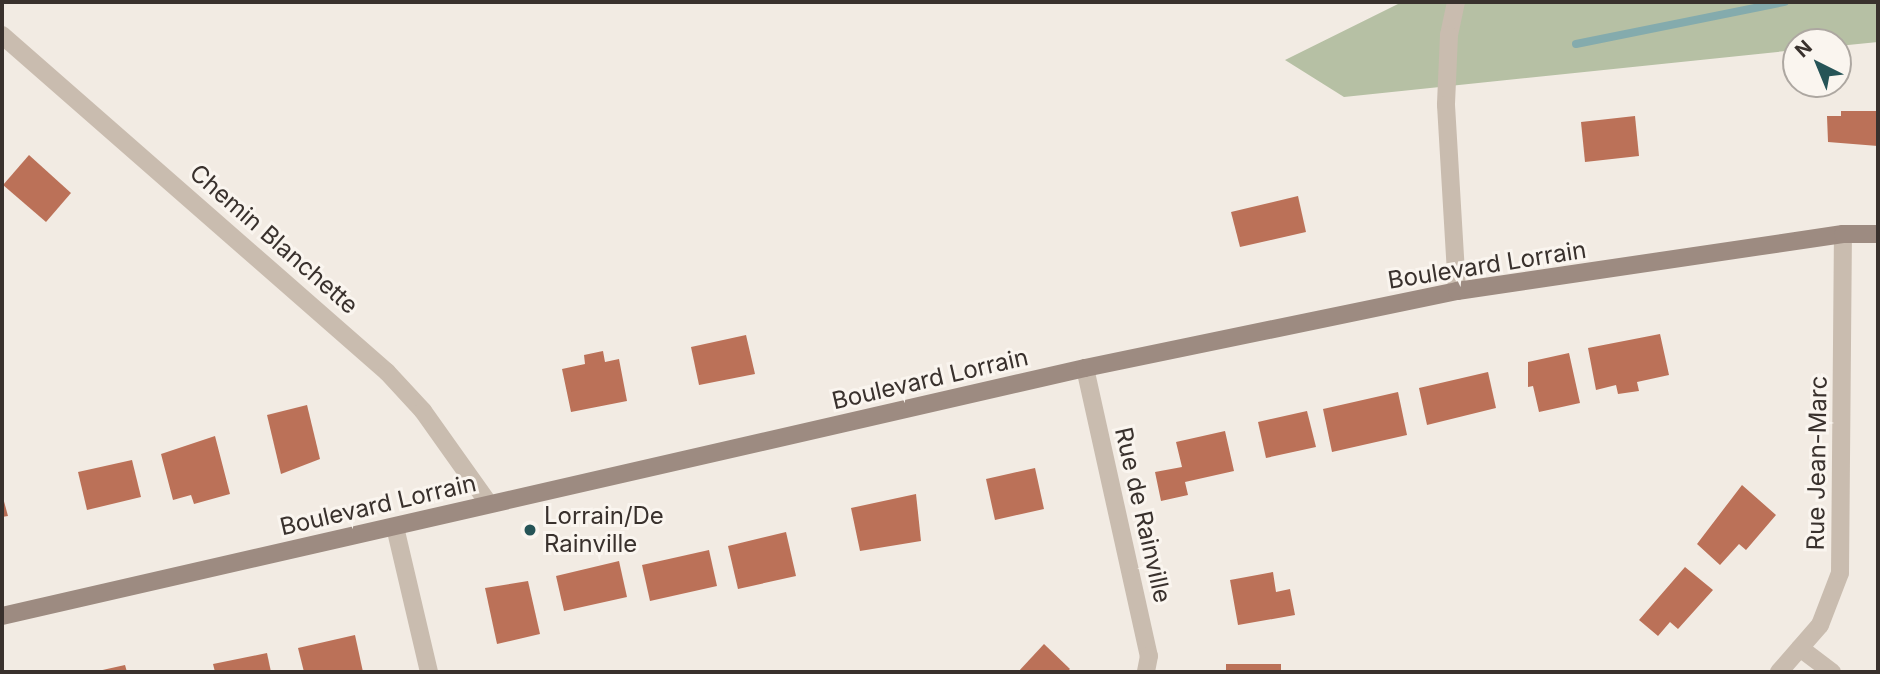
<!DOCTYPE html>
<html>
<head>
<meta charset="utf-8">
<style>
	body { margin:0 }
	#map { position:relative; width:1880px; height:674px; overflow:hidden; background:#f2ebe3; font-family:Inter,sans-serif }
	div>[style] { position:absolute }
	.green>* { inset:0; background:#b6c0a4 }
	.stream>* { height:8px; margin:-4px; padding:0 4px; transform-origin:4px; border-radius:4px; background:#84abad }
	.building>* { inset:0; background:#bb7158 }
	.minor>* { height:18px; margin:-9px; padding:0 9px; transform-origin:9px; border-radius:9px; background:#c9bcaf }
	.secondary>* { height:18px; margin:-9px; padding:0 9px; transform-origin:9px; border-radius:9px; background:#9d8b81 }
	.dots>* { width:19px; height:19px; translate:-50% -50%; box-sizing:border-box; border:4px solid #faf5ef; border-radius:50% }
	span { translate:-50% -50%; white-space:nowrap; text-align:center; line-height:1.15; -webkit-text-stroke:6px #faf5ef; paint-order:stroke }
	.street-label { font-size:24px; color:#39312d }
	.poi-label { font-size:24px; color:#39312d }
	.left { translate:0 -50%; text-align:left }
	.frame { position:absolute; inset:0; border:4px solid #39312d; pointer-events:none }
	.north { position:absolute; left:1782px; top:28px; width:70px; height:70px; box-sizing:border-box; background:#faf5ef; border:2px solid #ada7a1; border-radius:50%; rotate:317deg; font-size:19px; font-weight:700; line-height:28px; text-align:center; color:#39312d }
	.north::after { content:''; display:block; margin:auto; width:24px; height:32px; background:#265457; clip-path:polygon(50% 0,100% 100%,50% 72%,0 100%) }
</style>
</head>
<body>
<div id="map">
	<div class="green">
		<div style="clip-path:polygon(1402px 2px,1878px 2px,1878px 42px,1838px 46px,1838px 42px,1796px 42px,1796px 50px,1344px 97px,1285px 60px)"></div>
	</div>
	<div class="stream">
		<div style="left:1576px;top:44px;width:213px;rotate:-11.4deg"></div>
	</div>
	<div class="building">
		<div style="clip-path:polygon(1841px 111px,1878px 111px,1878px 146px,1828px 142px,1827px 116px,1841px 116px)"></div>
		<div style="clip-path:polygon(1635px 116px,1639px 156px,1585px 162px,1581px 122px)"></div>
		<div style="clip-path:polygon(29px 155px,71px 193px,46px 222px,3px 185px)"></div>
		<div style="clip-path:polygon(1298px 196px,1306px 232px,1240px 247px,1231px 212px)"></div>
		<div style="clip-path:polygon(1660px 334px,1669px 375px,1637px 382px,1639px 391px,1618px 394px,1616px 385px,1596px 390px,1588px 348px)"></div>
		<div style="clip-path:polygon(746px 335px,755px 374px,699px 385px,691px 347px)"></div>
		<div style="clip-path:polygon(603px 351px,605px 362px,619px 359px,627px 401px,571px 412px,562px 369px,585px 364px,584px 355px)"></div>
		<div style="clip-path:polygon(1569px 353px,1580px 403px,1539px 412px,1533px 386px,1528px 387px,1528px 362px)"></div>
		<div style="clip-path:polygon(1488px 372px,1496px 408px,1427px 425px,1419px 388px)"></div>
		<div style="clip-path:polygon(1398px 392px,1407px 435px,1332px 452px,1323px 409px)"></div>
		<div style="clip-path:polygon(307px 405px,320px 459px,281px 474px,267px 415px)"></div>
		<div style="clip-path:polygon(1307px 411px,1316px 447px,1266px 458px,1258px 422px)"></div>
		<div style="clip-path:polygon(1225px 431px,1234px 471px,1185px 482px,1188px 495px,1161px 501px,1155px 472px,1182px 467px,1176px 442px)"></div>
		<div style="clip-path:polygon(215px 436px,230px 494px,194px 504px,191px 495px,173px 500px,161px 454px)"></div>
		<div style="clip-path:polygon(132px 460px,141px 497px,87px 510px,78px 472px)"></div>
		<div style="clip-path:polygon(1035px 468px,1044px 509px,995px 520px,986px 479px)"></div>
		<div style="clip-path:polygon(1742px 485px,1776px 515px,1746px 550px,1739px 544px,1720px 565px,1697px 544px)"></div>
		<div style="clip-path:polygon(2px 494px,8px 516px,2px 517px)"></div>
		<div style="clip-path:polygon(916px 494px,921px 541px,860px 551px,851px 508px)"></div>
		<div style="clip-path:polygon(786px 532px,796px 576px,738px 589px,728px 546px)"></div>
		<div style="clip-path:polygon(709px 550px,717px 586px,650px 601px,642px 565px)"></div>
		<div style="clip-path:polygon(619px 561px,627px 597px,564px 611px,556px 576px)"></div>
		<div style="clip-path:polygon(1685px 567px,1713px 590px,1678px 629px,1670px 622px,1658px 636px,1639px 620px)"></div>
		<div style="clip-path:polygon(1273px 572px,1276px 592px,1290px 589px,1295px 615px,1238px 625px,1230px 580px)"></div>
		<div style="clip-path:polygon(528px 581px,540px 634px,497px 644px,485px 588px)"></div>
		<div style="clip-path:polygon(355px 635px,363px 672px,304px 672px,298px 648px)"></div>
		<div style="clip-path:polygon(1044px 644px,1070px 669px,1067px 672px,1018px 672px)"></div>
		<div style="clip-path:polygon(267px 653px,271px 672px,215px 672px,213px 664px)"></div>
		<div style="clip-path:polygon(1226px 664px,1281px 664px,1281px 672px,1226px 672px)"></div>
		<div style="clip-path:polygon(125px 665px,127px 672px,98px 672px,98px 671px)"></div>
	</div>
	<div class="minor">
		<div style="left:1456px;top:2px;width:34px;rotate:102deg"></div>
		<div style="left:1449px;top:35px;width:70px;rotate:92.5deg"></div>
		<div style="left:1446px;top:105px;width:186px;rotate:86.6deg"></div>
		<div style="left:2px;top:35px;width:512px;rotate:41.2deg"></div>
		<div style="left:387px;top:372px;width:53px;rotate:47.3deg"></div>
		<div style="left:423px;top:411px;width:114px;rotate:54.6deg"></div>
		<div style="left:1085px;top:368px;width:295px;rotate:77.5deg"></div>
		<div style="left:1149px;top:656px;width:16px;rotate:101deg"></div>
		<div style="left:395px;top:527px;width:149px;rotate:76.8deg"></div>
		<div style="left:1800px;top:648px;width:40px;rotate:37deg"></div>
		<div style="left:1779px;top:672px;width:62px;rotate:-48.9deg"></div>
		<div style="left:1820px;top:625px;width:56px;rotate:-69deg"></div>
		<div style="left:1840px;top:573px;width:339px;rotate:-89.5deg"></div>
	</div>
	<div class="secondary">
		<div style="left:2px;top:616px;width:1111px;rotate:-12.9deg"></div>
		<div style="left:1085px;top:368px;width:380px;rotate:-11.7deg"></div>
		<div style="left:1457px;top:291px;width:390px;rotate:-8.4deg"></div>
		<div style="left:1843px;top:234px;width:35px"></div>
	</div>
	<div class="dots">
		<div style="left:530px;top:530px;background:#265457"></div>
	</div>
	<div class="street-label">
		<span style="left:274px;top:239px;rotate:41deg">Chemin Blanchette</span>
		<span style="left:1487px;top:265px;rotate:-9deg">Boulevard Lorrain</span>
		<span style="left:930px;top:379px;rotate:-13deg">Boulevard Lorrain</span>
		<span style="left:1817px;top:463px;rotate:-89deg">Rue Jean-Marc</span>
		<span style="left:378px;top:505px;rotate:-13deg">Boulevard Lorrain</span>
		<span style="left:1143px;top:515px;rotate:77deg">Rue de Rainville</span>
	</div>
	<div class="poi-label">
		<span class="left" style="left:544px;top:530px">Lorrain/De<br>Rainville</span>
	</div>
	<div class="frame"></div>
	<div class="north">N</div>
</div>
</body>
</html>
